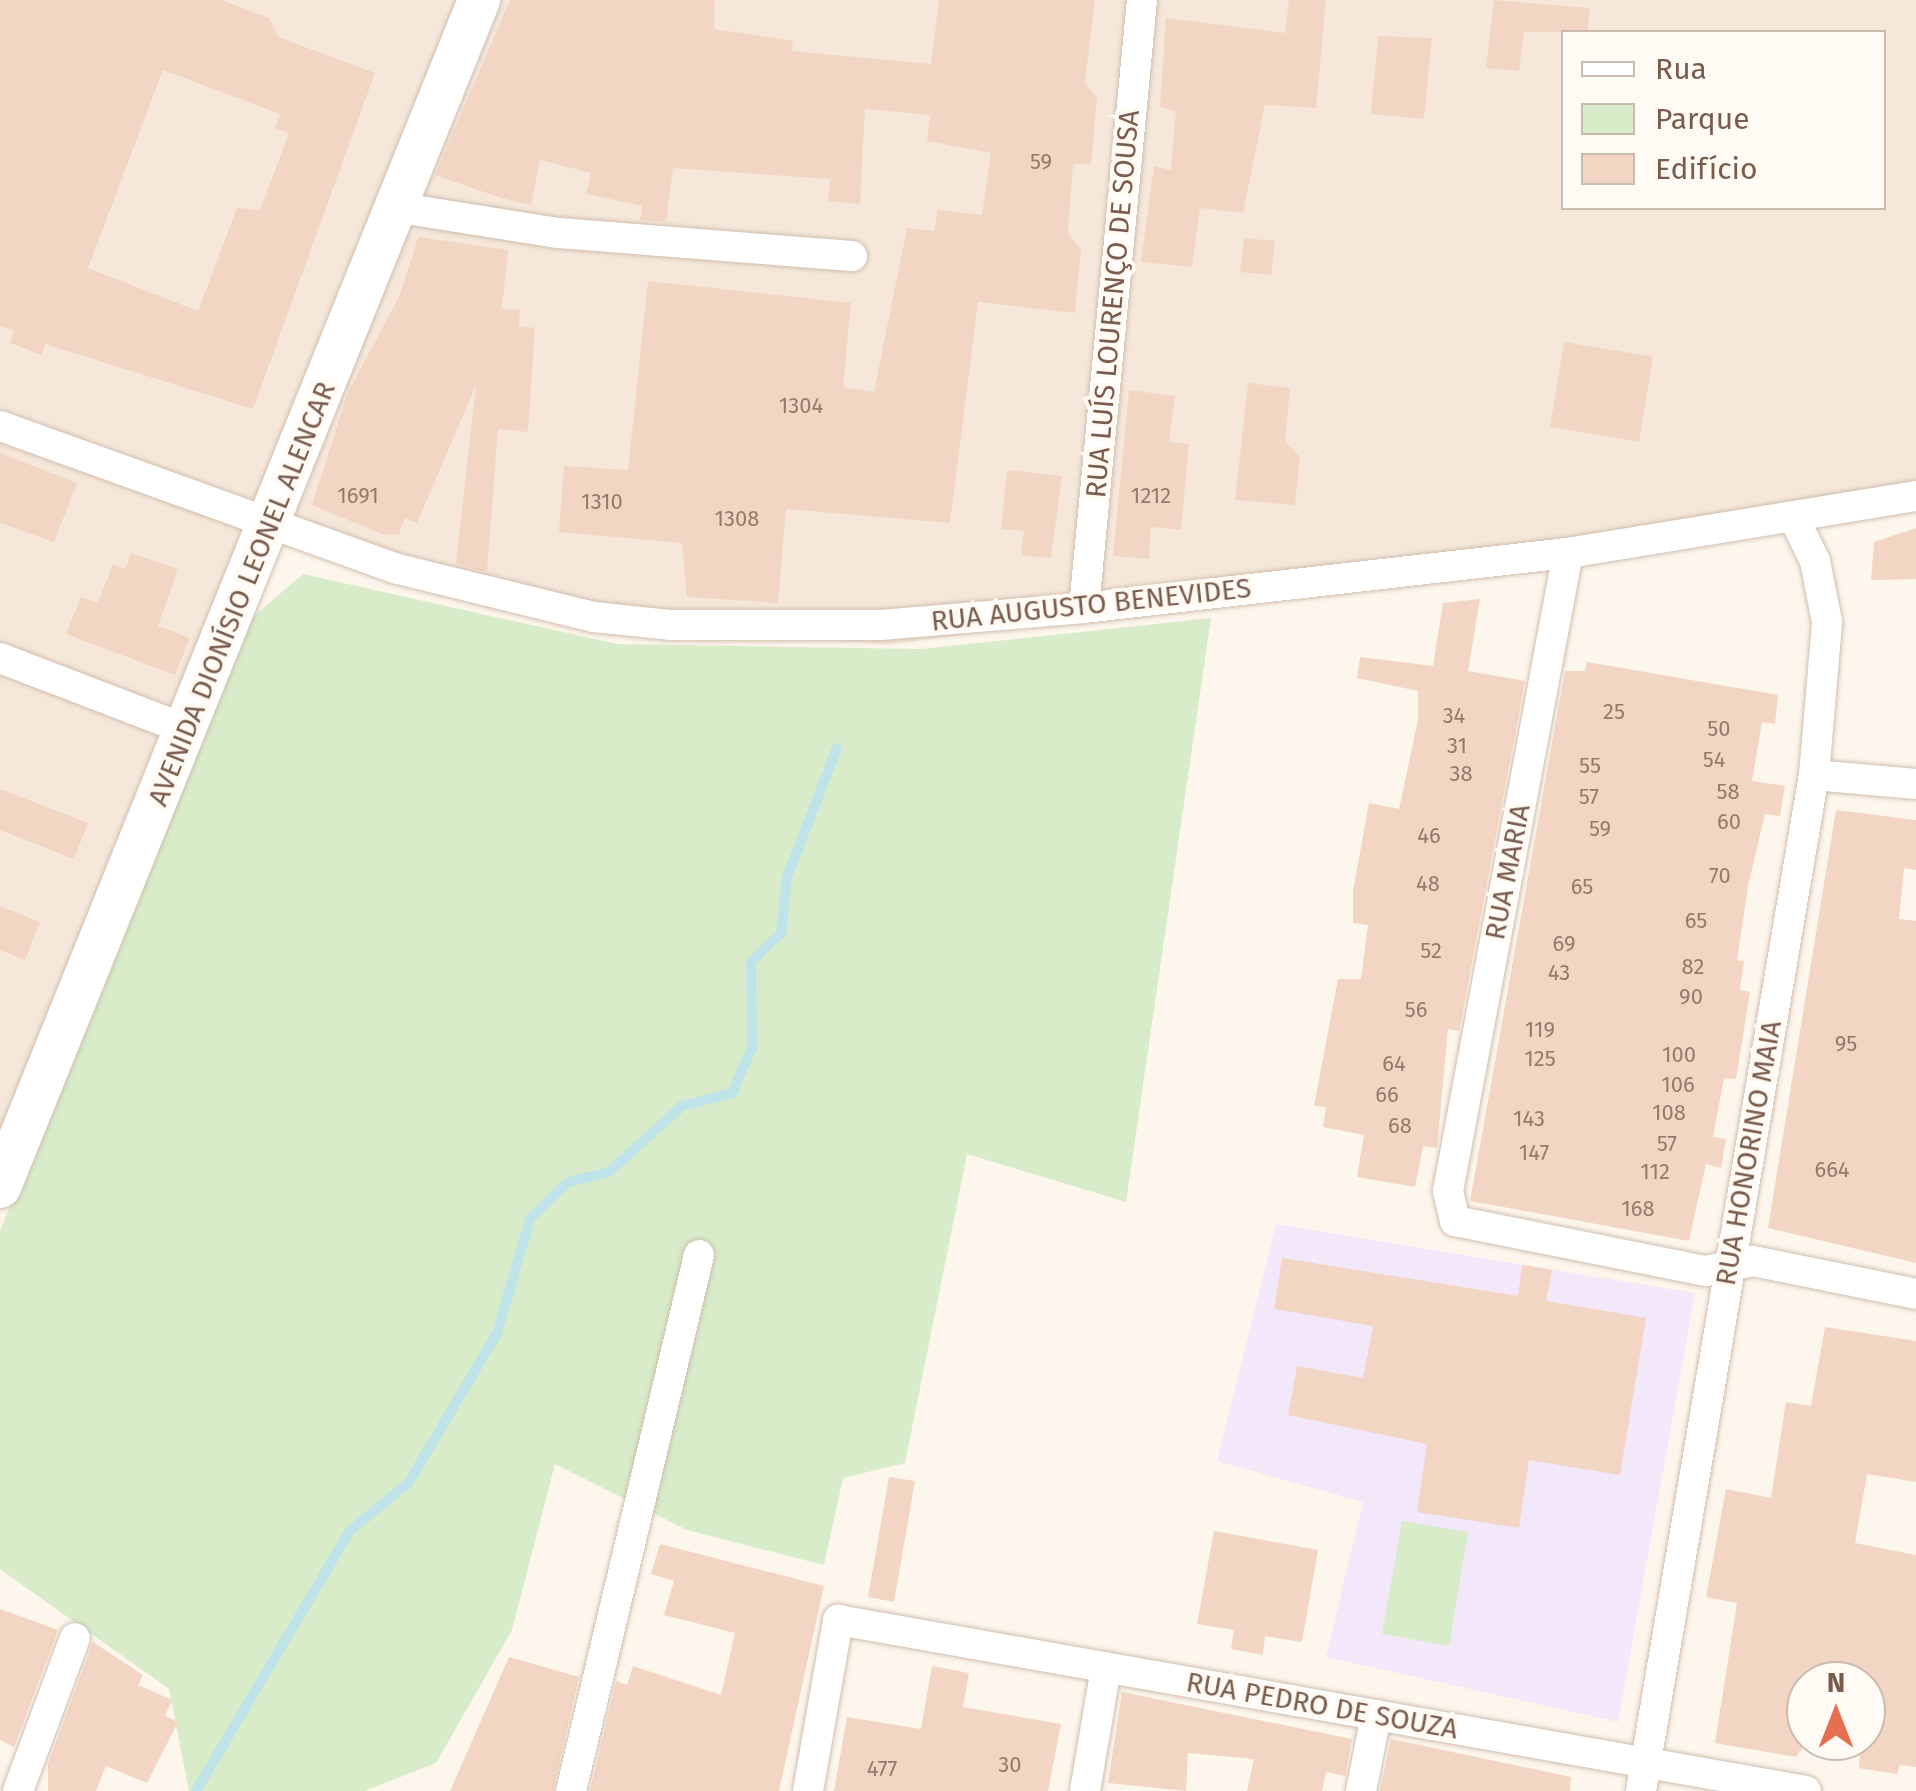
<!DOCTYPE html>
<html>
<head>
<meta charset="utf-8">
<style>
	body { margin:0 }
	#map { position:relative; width:1916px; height:1791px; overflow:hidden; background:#fdf6ec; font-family:"Fira Sans",sans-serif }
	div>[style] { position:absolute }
	.residential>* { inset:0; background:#f5e8da }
	.education>* { inset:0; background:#f3e8fa }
	.green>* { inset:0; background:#d8ecc9 }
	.stream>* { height:10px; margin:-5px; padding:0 5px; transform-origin:5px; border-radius:5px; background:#bfe3e8 }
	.building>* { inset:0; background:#f3d5c3 }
	.roads { filter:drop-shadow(0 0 2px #d1beb0) drop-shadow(0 0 2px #d1beb0) }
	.minor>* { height:30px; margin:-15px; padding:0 15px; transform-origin:15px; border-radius:15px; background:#fff }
	.secondary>* { height:42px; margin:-21px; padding:0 21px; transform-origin:21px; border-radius:21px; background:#fff }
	span { translate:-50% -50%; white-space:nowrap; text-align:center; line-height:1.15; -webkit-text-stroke:8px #fffaf3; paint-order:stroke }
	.number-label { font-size:22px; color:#987a6a }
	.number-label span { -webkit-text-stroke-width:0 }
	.street-label { font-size:28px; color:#7a5c4d }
	.legend { position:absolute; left:1561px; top:30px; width:325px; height:180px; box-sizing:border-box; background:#fffaf3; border:2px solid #cabbb1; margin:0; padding:12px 18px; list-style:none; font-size:30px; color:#7a5c4d }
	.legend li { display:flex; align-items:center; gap:20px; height:50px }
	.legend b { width:50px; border:2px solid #cabbb1 }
	.north { position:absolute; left:1786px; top:1661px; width:100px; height:100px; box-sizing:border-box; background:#fffaf3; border:2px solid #cabbb1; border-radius:50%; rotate:0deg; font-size:28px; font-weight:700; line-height:40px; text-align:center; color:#7a5c4d }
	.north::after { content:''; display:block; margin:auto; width:35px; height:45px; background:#e76f51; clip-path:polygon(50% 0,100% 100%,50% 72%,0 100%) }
</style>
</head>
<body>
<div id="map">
	<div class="residential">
		<div style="clip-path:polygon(evenodd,0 0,1916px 0,1916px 501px,888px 645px,500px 603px,260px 540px,0 1184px,0 0,1564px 32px,1884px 32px,1884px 208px,1564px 208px,1564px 32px)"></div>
	</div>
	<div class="education">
		<div style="clip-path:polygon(1276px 1224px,1695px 1293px,1618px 1722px,1326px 1657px,1363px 1502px,1217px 1461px)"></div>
	</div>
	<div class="green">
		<div style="clip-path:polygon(303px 574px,617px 644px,922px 649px,1211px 618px,1126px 1202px,967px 1154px,905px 1463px,843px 1478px,824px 1565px,687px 1530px,555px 1464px,512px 1630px,436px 1763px,365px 1791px,189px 1791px,169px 1689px,0 1569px,0 1231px,246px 623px)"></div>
		<div style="clip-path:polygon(1402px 1521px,1468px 1532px,1449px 1646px,1382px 1634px)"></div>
	</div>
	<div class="stream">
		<div style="left:196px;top:1791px;width:302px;rotate:-59.4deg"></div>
		<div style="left:350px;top:1531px;width:77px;rotate:-39.7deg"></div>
		<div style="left:409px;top:1482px;width:173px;rotate:-59.4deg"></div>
		<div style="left:497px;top:1333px;width:119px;rotate:-73.9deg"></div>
		<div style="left:530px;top:1219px;width:53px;rotate:-44.2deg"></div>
		<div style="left:568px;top:1182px;width:42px;rotate:-13.7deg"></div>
		<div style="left:609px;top:1172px;width:98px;rotate:-42.1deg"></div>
		<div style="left:682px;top:1106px;width:52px;rotate:-14.6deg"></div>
		<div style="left:732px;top:1093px;width:50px;rotate:-66.5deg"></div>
		<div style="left:752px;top:1047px;width:85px;rotate:-90.7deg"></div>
		<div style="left:751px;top:962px;width:42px;rotate:-44deg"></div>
		<div style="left:781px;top:933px;width:56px;rotate:-83.9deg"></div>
		<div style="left:787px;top:877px;width:138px;rotate:-68.8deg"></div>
	</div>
	<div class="building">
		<div style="clip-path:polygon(evenodd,0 0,222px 0,269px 18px,278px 37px,375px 73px,253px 409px,45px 344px,42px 355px,10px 343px,14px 331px,0 326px,0 0,163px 70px,280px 114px,275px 128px,289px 133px,260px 210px,237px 208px,198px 311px,88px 268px,163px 70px)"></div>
		<div style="clip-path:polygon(510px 0,715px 0,714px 29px,793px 41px,792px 51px,931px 64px,939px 0,1095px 0,1085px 82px,1097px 98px,1091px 164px,1073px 164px,1068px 233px,1081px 249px,1075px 313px,978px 302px,950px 523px,786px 509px,778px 603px,687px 597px,682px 543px,559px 532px,564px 466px,628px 470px,648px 281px,851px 303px,843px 387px,874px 392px,907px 228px,934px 231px,938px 210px,982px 215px,991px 153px,927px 141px,930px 115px,865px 109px,860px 204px,828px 201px,830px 179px,673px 168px,666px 222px,640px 220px,642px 206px,586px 194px,591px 173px,540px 160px,531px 205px,501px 198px,435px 175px)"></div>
		<div style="clip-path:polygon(1289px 0,1326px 0,1316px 108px,1265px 105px,1243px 213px,1200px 208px,1192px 267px,1141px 262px,1154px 166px,1171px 170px,1176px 111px,1160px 107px,1166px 18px,1285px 33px)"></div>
		<div style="clip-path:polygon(1494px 0,1590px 8px,1587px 32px,1524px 32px,1519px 71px,1486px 68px)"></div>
		<div style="clip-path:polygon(1378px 36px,1432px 38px,1424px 119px,1371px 114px)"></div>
		<div style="clip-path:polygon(418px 237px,508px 250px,502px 309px,520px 310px,519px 326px,535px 328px,528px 432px,498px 429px,487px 572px,456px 564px,476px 385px,417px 523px,405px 518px,399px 534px,384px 535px,312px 505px,348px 392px,400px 295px)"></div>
		<div style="clip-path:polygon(1244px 238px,1275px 241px,1271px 275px,1240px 272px)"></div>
		<div style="clip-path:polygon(1564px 342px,1653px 357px,1639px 442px,1550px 427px)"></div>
		<div style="clip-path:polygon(1248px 383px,1290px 388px,1285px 441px,1300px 456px,1295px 505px,1235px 500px)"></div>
		<div style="clip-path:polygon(1129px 390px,1175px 396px,1169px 442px,1189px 444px,1181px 530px,1151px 527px,1149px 559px,1113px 556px)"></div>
		<div style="clip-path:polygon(0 453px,77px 483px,54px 542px,0 523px)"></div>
		<div style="clip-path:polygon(1007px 470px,1062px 476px,1051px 558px,1021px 555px,1024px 531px,1001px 529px)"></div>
		<div style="clip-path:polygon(1916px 528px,1916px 579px,1871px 580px,1874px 542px)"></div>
		<div style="clip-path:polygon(131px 553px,178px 569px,158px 626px,190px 638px,175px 675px,66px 634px,81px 597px,98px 603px,113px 564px,125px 569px)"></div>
		<div style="clip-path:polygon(1480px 599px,1468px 671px,1525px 681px,1459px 1031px,1448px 1029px,1437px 1148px,1423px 1146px,1415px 1187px,1357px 1177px,1364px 1135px,1323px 1127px,1326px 1107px,1314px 1106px,1338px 979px,1361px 979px,1368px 925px,1353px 923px,1353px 891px,1369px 803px,1399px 809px,1418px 720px,1418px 691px,1357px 678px,1360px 657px,1433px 666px,1443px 603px)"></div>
		<div style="clip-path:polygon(1587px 662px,1778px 695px,1775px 724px,1762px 722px,1752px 781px,1785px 786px,1780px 816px,1765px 814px,1748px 886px,1737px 960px,1744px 961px,1740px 990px,1750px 992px,1736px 1079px,1724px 1078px,1713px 1137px,1726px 1139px,1721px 1168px,1706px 1164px,1689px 1241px,1470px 1201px,1565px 671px,1585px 671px)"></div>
		<div style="clip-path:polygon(0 789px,88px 823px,74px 859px,0 830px)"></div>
		<div style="clip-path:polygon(1836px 810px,1916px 820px,1916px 870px,1904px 868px,1899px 919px,1916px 921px,1916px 1263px,1768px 1228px)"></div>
		<div style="clip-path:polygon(0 906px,40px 922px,25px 960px,0 950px)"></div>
		<div style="clip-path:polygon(1282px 1258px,1518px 1296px,1522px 1265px,1552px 1270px,1546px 1301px,1646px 1318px,1620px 1475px,1529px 1460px,1519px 1528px,1417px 1512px,1427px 1444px,1288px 1415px,1297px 1366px,1363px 1378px,1373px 1326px,1274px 1309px)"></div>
		<div style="clip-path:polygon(1825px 1327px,1916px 1341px,1916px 1482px,1867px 1474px,1855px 1543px,1916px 1555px,1916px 1767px,1900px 1765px,1897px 1774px,1859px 1768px,1866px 1681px,1806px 1681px,1806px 1743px,1796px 1757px,1715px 1743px,1737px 1603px,1706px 1597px,1726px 1489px,1771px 1498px,1786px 1402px,1811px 1406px)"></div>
		<div style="clip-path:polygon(889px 1477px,915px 1481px,894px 1602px,868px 1597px)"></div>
		<div style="clip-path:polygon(1214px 1531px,1318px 1550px,1302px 1642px,1265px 1636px,1263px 1655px,1231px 1649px,1234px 1630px,1197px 1624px)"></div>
		<div style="clip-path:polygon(660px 1544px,824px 1586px,779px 1791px,590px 1791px,616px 1681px,627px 1685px,633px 1666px,721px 1695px,735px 1633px,664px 1615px,674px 1581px,651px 1574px)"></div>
		<div style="clip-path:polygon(0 1609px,58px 1630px,14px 1747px,0 1740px)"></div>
		<div style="clip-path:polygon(93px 1642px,143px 1675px,138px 1685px,172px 1700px,165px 1716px,178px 1722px,147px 1783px,106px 1766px,96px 1791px,48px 1791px,48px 1764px)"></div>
		<div style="clip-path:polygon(509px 1657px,579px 1677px,553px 1791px,450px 1791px)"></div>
		<div style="clip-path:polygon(932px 1666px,969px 1673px,963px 1707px,1061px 1724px,1048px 1791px,834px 1791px,847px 1717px,921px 1729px)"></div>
		<div style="clip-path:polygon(1122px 1692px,1352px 1739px,1345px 1776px,1326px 1772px,1322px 1791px,1247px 1791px,1254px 1759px,1188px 1753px,1186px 1791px,1108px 1783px)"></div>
		<div style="clip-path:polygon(1391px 1739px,1571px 1777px,1570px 1791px,1380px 1791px)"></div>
	</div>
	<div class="roads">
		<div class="minor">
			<div style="left:394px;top:207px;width:166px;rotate:9deg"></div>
			<div style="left:558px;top:233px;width:295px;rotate:4.5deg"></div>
			<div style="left:0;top:426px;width:423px;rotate:19.8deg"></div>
			<div style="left:398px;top:569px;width:202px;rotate:13.8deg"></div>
			<div style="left:594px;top:617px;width:76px;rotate:6deg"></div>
			<div style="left:670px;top:625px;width:211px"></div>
			<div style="left:881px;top:625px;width:204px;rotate:-4.8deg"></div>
			<div style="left:1084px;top:608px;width:487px;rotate:-6.5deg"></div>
			<div style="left:1568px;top:553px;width:353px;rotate:-9.3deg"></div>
			<div style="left:1568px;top:553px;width:649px;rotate:100.65deg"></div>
			<div style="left:1448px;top:1191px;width:31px;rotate:77deg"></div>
			<div style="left:1455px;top:1221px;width:256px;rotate:11.3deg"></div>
			<div style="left:1706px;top:1271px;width:48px;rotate:-12deg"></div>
			<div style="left:1753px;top:1261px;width:166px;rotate:11.4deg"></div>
			<div style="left:1084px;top:608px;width:611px;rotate:-84.55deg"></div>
			<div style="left:0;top:658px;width:201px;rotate:21deg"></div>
			<div style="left:1814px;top:775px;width:102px;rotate:5deg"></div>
			<div style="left:18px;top:1791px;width:163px;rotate:-69.6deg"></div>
			<div style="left:571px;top:1791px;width:551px;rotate:-76.57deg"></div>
			<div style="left:808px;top:1791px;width:174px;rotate:-80deg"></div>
			<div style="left:838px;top:1620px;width:983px;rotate:10.02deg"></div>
			<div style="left:1085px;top:1791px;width:125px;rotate:-80.3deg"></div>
			<div style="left:1361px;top:1791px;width:76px;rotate:-78.7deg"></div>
			<div style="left:1641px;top:1791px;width:1031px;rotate:-80.34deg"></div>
			<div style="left:1814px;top:775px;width:154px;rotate:-85.1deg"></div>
			<div style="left:1827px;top:622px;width:62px;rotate:-101.1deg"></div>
			<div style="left:1815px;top:561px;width:48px;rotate:-116deg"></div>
		</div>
		<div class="secondary">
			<div style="left:0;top:1187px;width:1280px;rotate:-68.02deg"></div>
		</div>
	</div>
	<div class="number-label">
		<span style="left:1041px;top:162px">59</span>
		<span style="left:801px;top:406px">1304</span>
		<span style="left:358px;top:496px">1691</span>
		<span style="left:1151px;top:496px">1212</span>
		<span style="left:602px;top:502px">1310</span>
		<span style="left:737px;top:519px">1308</span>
		<span style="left:1614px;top:712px">25</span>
		<span style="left:1454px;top:716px">34</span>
		<span style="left:1719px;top:729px">50</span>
		<span style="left:1457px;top:746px">31</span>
		<span style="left:1714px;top:760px">54</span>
		<span style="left:1590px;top:766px">55</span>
		<span style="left:1461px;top:774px">38</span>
		<span style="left:1728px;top:792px">58</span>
		<span style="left:1589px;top:797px">57</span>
		<span style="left:1729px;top:822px">60</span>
		<span style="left:1600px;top:829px">59</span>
		<span style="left:1429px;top:836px">46</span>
		<span style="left:1720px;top:876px">70</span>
		<span style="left:1428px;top:884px">48</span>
		<span style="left:1582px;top:887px">65</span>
		<span style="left:1696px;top:921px">65</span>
		<span style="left:1564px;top:944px">69</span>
		<span style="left:1431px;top:951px">52</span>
		<span style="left:1693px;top:967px">82</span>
		<span style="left:1559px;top:973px">43</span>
		<span style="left:1691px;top:997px">90</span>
		<span style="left:1416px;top:1010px">56</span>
		<span style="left:1540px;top:1030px">119</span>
		<span style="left:1846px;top:1044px">95</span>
		<span style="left:1679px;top:1055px">100</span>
		<span style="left:1540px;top:1059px">125</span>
		<span style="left:1394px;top:1064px">64</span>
		<span style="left:1678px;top:1085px">106</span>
		<span style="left:1387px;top:1095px">66</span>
		<span style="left:1669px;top:1113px">108</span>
		<span style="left:1529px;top:1119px">143</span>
		<span style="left:1400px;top:1126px">68</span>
		<span style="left:1667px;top:1144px">57</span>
		<span style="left:1534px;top:1153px">147</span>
		<span style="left:1832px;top:1170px">664</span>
		<span style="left:1655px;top:1172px">112</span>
		<span style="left:1638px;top:1209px">168</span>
		<span style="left:1010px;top:1765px">30</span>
		<span style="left:882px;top:1769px">477</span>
	</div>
	<div class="street-label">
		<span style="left:1113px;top:304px;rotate:-85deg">RUA LUÍS LOURENÇO DE SOUSA</span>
		<span style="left:242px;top:594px;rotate:-68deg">AVENIDA DIONÍSIO LEONEL ALENCAR</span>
		<span style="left:1091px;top:605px;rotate:-6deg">RUA AUGUSTO BENEVIDES</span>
		<span style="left:1508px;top:872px;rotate:-79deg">RUA MARIA</span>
		<span style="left:1749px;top:1153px;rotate:-80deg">RUA HONORINO MAIA</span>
		<span style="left:1322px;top:1706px;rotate:10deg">RUA PEDRO DE SOUZA</span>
	</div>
	<ul class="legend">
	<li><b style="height:12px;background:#fff"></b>Rua</li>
	<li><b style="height:28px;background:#d8ecc9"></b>Parque</li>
	<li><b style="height:28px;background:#f3d5c3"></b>Edifício</li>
	</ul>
	<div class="north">N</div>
</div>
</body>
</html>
